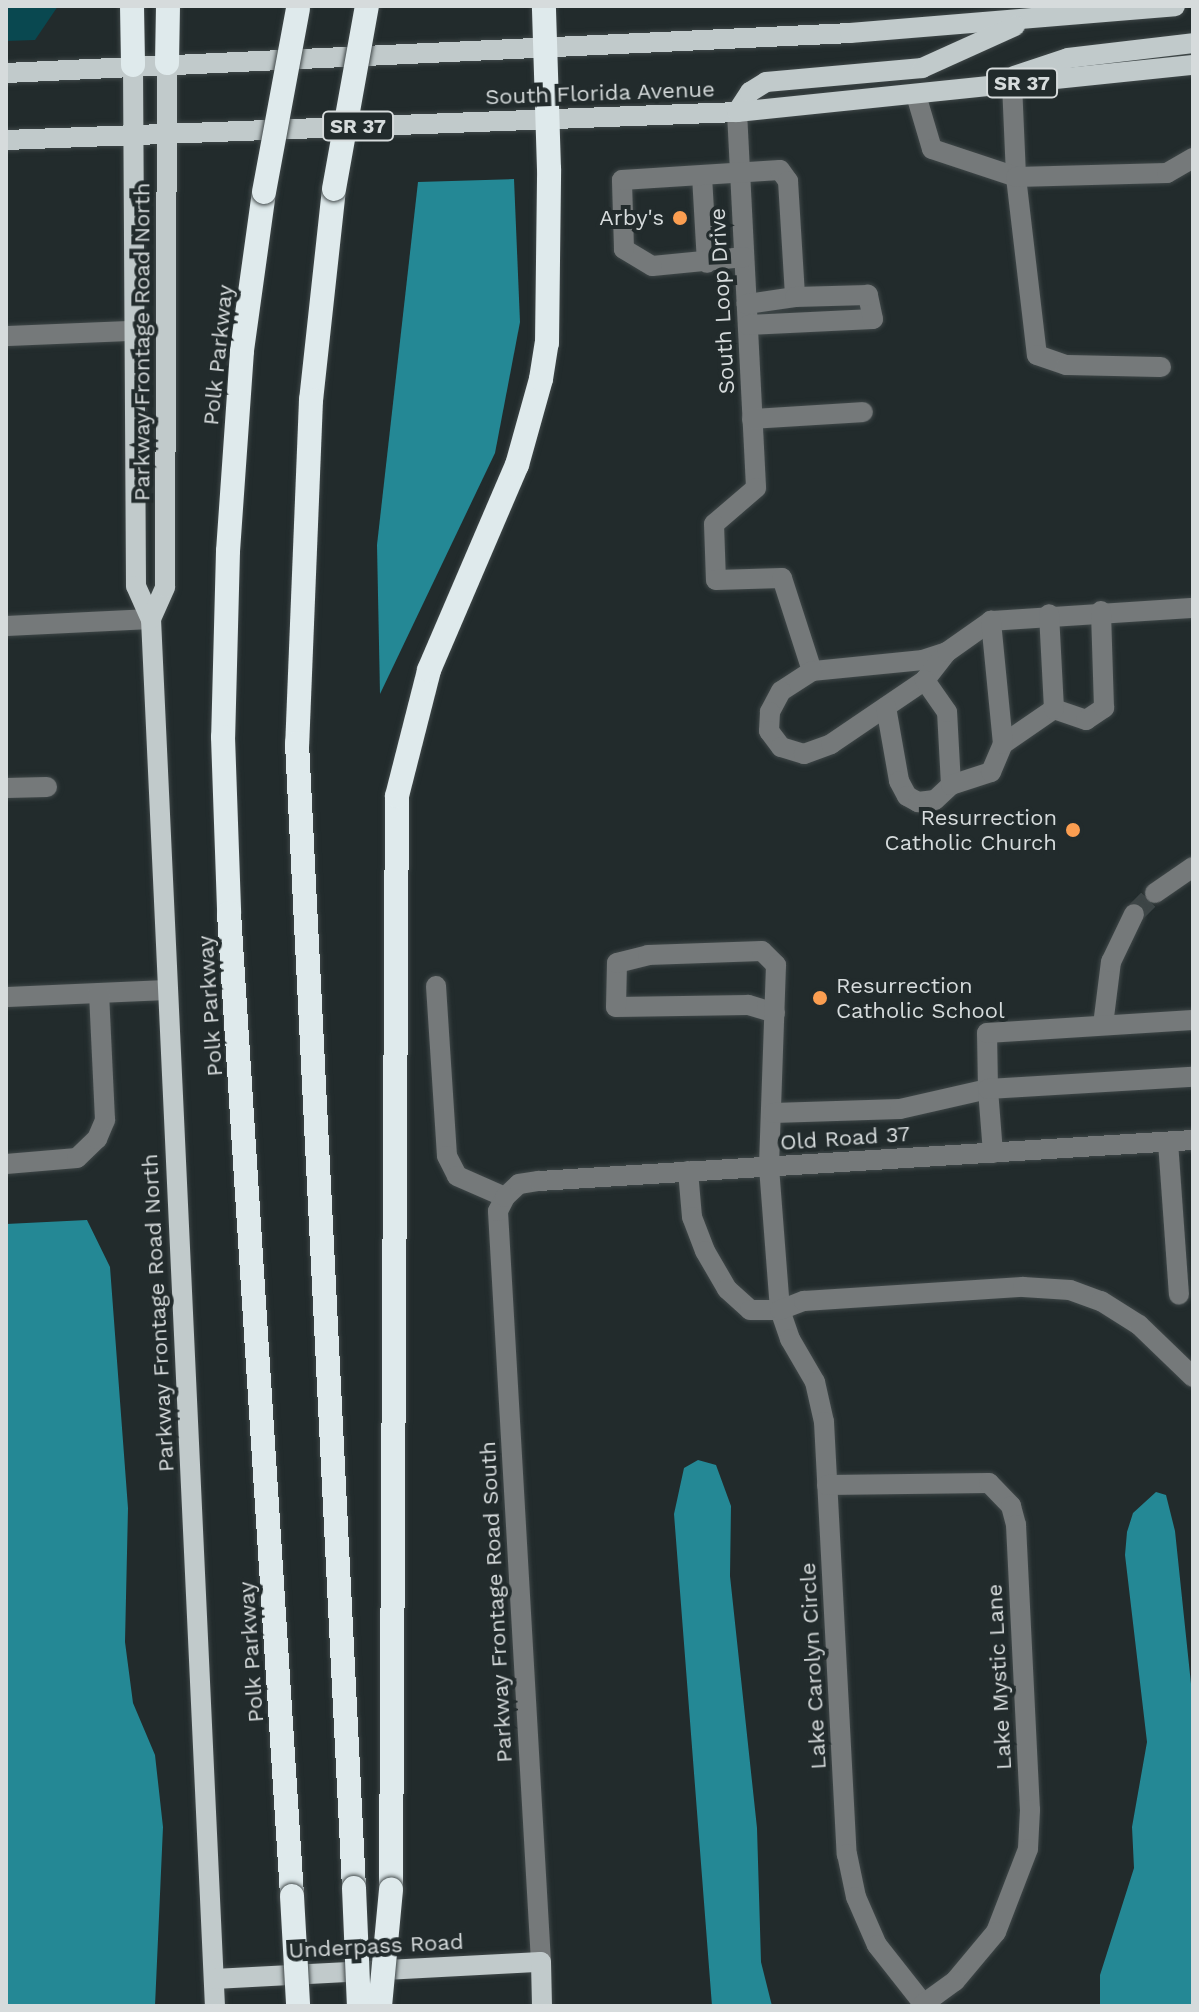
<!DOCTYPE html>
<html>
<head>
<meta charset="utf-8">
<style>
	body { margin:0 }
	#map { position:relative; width:1199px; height:2012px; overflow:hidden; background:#222b2c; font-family:"Work Sans",sans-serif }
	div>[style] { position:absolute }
	.green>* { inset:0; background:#094850 }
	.water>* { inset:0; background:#248895 }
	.minor-tunnel>* { height:20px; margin-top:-10px; transform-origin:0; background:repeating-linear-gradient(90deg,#3d4546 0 20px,transparent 0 30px) }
	.roads { filter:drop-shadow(0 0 2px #3f4748) drop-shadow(0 0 2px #3f4748) }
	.minor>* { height:20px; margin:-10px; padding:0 10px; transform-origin:10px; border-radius:10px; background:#75797a }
	.major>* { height:20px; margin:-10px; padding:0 10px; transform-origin:10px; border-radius:10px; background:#c1cacb }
	.highway>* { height:24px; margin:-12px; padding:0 12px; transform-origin:12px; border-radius:12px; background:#dfeaec }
	.bridges { filter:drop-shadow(0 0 2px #3f4748) drop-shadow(0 0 2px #3f4748) }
	.highway-bridge>* { height:24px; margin:-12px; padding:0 12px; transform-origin:12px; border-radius:12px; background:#dfeaec }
	.dots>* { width:22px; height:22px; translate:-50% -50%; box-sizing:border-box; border:4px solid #222b2c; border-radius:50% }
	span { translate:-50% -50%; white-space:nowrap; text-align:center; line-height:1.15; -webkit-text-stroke:8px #222b2c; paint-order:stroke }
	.shield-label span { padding:2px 6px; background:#222b2c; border:2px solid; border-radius:6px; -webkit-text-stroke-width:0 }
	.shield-label { font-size:20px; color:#d6dbdc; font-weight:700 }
	.street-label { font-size:22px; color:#d6dbdc }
	.poi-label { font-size:22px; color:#d6dbdc }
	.right { translate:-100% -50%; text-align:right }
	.left { translate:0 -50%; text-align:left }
	.frame { position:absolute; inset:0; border:8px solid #d6dbdc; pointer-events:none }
</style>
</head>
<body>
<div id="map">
	<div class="green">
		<div style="clip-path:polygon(6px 6px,58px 6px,35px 40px,6px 41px)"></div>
	</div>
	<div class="water">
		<div style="clip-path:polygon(514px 179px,520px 322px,495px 453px,380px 694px,377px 545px,418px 182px)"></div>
		<div style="clip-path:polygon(87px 1220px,110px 1267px,128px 1508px,125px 1642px,133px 1703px,155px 1755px,163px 1827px,155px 2006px,6px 2006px,6px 1224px)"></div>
		<div style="clip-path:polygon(698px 1460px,716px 1465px,731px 1506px,730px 1576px,757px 1828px,761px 1962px,772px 2006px,712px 2006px,674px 1514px,684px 1468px)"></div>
		<div style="clip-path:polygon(1156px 1492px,1166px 1495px,1175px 1531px,1193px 1703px,1193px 2006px,1100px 2006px,1100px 1975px,1134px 1868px,1132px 1827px,1147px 1742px,1125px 1555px,1127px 1532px,1133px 1513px)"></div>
	</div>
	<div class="minor-tunnel">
		<div style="left:1134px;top:914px;width:30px;rotate:-45deg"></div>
	</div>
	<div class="roads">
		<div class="minor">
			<div style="left:1012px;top:84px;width:93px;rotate:87.5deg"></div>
			<div style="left:1016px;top:177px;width:179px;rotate:83.3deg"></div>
			<div style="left:1037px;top:355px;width:31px;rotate:19deg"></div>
			<div style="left:1066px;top:365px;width:95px;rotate:1.2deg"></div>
			<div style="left:916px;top:95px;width:56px;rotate:73.5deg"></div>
			<div style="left:932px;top:149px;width:89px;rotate:18.4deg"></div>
			<div style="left:1016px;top:177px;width:151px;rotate:-1.5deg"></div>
			<div style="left:1167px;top:173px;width:30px;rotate:-30deg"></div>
			<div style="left:737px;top:112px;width:376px;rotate:87.1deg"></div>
			<div style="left:756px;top:488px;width:55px;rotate:139.4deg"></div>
			<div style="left:714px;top:524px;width:56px;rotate:88deg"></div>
			<div style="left:716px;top:580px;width:66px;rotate:-1.7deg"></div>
			<div style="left:782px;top:578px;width:98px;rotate:72.1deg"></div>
			<div style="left:702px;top:176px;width:87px;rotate:86.7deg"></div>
			<div style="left:744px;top:257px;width:92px;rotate:174.4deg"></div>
			<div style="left:652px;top:266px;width:33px;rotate:-149deg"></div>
			<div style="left:624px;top:249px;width:69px;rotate:-91.7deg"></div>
			<div style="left:622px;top:180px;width:158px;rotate:-3.6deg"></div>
			<div style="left:780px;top:170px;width:14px;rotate:54deg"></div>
			<div style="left:788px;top:181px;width:116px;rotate:86.5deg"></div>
			<div style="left:795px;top:297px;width:49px;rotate:171.7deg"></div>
			<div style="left:748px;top:325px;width:125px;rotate:-2.7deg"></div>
			<div style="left:873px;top:319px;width:25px;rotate:-102deg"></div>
			<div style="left:868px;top:295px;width:73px;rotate:178.4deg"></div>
			<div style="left:6px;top:336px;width:125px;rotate:-2.3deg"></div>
			<div style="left:752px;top:419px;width:111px;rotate:-3.6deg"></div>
			<div style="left:6px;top:626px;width:145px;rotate:-2.8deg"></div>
			<div style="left:947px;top:652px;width:25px;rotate:162deg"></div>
			<div style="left:923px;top:660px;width:112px;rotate:174.3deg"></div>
			<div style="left:812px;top:671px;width:37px;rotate:147deg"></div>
			<div style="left:781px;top:691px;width:24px;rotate:118deg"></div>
			<div style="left:770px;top:712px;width:19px;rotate:93deg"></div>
			<div style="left:769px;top:731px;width:20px;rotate:53deg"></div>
			<div style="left:781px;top:747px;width:24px;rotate:17deg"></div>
			<div style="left:804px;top:754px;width:29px;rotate:-20deg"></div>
			<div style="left:831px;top:744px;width:114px;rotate:-34.2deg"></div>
			<div style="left:925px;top:680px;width:36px;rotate:-52deg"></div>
			<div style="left:947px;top:652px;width:54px;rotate:-35.2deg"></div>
			<div style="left:991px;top:621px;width:202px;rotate:-3.7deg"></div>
			<div style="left:886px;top:707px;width:75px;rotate:80deg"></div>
			<div style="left:899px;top:781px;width:17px;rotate:62deg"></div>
			<div style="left:907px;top:796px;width:13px;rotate:29deg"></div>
			<div style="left:918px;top:802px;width:17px;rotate:-7deg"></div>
			<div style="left:935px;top:800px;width:22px;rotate:-43deg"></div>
			<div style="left:951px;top:785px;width:73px;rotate:-93.1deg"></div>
			<div style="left:947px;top:712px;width:39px;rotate:-125deg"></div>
			<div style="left:1054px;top:709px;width:34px;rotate:19deg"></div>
			<div style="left:1086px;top:720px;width:22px;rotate:-34deg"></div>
			<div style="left:1104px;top:708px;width:97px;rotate:-91.8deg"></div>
			<div style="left:1003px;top:744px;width:62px;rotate:-34.5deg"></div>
			<div style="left:1054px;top:709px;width:95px;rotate:-93deg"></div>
			<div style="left:951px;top:785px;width:42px;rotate:-18deg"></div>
			<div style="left:991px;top:772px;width:30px;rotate:-67deg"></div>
			<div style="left:1003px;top:744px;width:124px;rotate:-95.6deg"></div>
			<div style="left:6px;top:788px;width:41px;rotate:-1.4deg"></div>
			<div style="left:1155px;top:893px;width:46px;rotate:-34.4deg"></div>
			<div style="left:436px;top:986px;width:170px;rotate:86.3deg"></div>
			<div style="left:447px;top:1156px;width:22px;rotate:63deg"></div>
			<div style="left:457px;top:1176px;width:52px;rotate:23.6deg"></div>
			<div style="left:6px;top:997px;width:162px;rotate:-2.5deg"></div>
			<div style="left:775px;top:1013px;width:28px;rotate:-163deg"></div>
			<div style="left:748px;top:1005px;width:132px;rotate:179.1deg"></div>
			<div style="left:616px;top:1007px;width:44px;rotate:-88.7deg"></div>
			<div style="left:617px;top:963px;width:32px;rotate:-14deg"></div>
			<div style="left:648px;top:955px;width:114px;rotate:-2deg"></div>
			<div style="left:762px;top:951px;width:20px;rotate:45deg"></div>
			<div style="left:776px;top:965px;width:202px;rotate:92deg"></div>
			<div style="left:769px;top:1167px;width:143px;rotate:85.6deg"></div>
			<div style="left:780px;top:1310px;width:31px;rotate:71deg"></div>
			<div style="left:790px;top:1339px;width:50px;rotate:59.8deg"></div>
			<div style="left:815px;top:1382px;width:41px;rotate:77.3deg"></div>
			<div style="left:824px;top:1422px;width:433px;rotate:87deg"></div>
			<div style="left:847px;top:1854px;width:44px;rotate:78.2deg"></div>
			<div style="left:856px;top:1897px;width:52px;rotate:66.4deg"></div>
			<div style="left:877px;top:1945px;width:78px;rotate:51.8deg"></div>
			<div style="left:1103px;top:1025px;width:64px;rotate:-82.8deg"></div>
			<div style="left:1111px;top:962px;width:53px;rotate:-64.4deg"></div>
			<div style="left:773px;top:1113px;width:127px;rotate:-1.8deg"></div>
			<div style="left:900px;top:1109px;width:90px;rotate:-12.8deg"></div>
			<div style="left:988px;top:1089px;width:56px;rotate:-91deg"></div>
			<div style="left:987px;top:1033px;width:206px;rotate:-3.6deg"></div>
			<div style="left:1168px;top:1142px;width:153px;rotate:85.9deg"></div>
			<div style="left:993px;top:1153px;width:64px;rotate:-94.5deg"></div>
			<div style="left:988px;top:1089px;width:205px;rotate:-3.4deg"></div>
			<div style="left:6px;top:1164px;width:71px;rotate:-4.8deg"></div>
			<div style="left:77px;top:1158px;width:28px;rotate:-44deg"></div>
			<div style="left:97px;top:1139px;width:21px;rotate:-67deg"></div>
			<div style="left:105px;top:1120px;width:127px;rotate:-92.7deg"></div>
			<div style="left:688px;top:1171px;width:46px;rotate:85deg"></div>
			<div style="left:692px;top:1217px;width:36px;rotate:69deg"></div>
			<div style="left:705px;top:1251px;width:44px;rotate:59.9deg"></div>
			<div style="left:727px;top:1289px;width:31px;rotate:42deg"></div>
			<div style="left:750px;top:1310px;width:30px"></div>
			<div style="left:780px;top:1310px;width:26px;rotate:-21deg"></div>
			<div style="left:804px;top:1301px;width:219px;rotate:-3.7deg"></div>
			<div style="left:1023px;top:1287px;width:47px;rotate:3.7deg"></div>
			<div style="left:1070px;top:1290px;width:33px;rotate:20deg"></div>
			<div style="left:1101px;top:1301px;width:45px;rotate:32.3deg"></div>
			<div style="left:1139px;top:1325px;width:75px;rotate:43.9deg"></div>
			<div style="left:827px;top:1485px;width:162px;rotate:-0.7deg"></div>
			<div style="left:989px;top:1483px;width:32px;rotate:46deg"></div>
			<div style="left:1011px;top:1506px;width:20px;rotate:75deg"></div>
			<div style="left:1016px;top:1525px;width:285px;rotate:87.2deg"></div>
			<div style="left:1030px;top:1810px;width:39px;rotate:93deg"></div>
			<div style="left:1028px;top:1849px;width:89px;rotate:111.1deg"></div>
			<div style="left:996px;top:1932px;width:64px;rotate:129.9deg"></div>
			<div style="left:955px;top:1981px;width:39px;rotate:144deg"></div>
			<div style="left:541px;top:1962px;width:752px;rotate:-93.28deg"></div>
			<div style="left:498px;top:1211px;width:16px;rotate:-63deg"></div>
			<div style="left:505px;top:1197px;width:19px;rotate:-43deg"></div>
			<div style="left:519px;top:1184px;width:20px;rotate:-9deg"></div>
			<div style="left:539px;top:1181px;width:655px;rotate:-3.59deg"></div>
		</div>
		<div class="major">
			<div style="left:133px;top:65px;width:521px;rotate:89.67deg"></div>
			<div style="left:136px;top:586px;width:36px;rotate:66deg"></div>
			<div style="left:151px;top:619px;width:1388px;rotate:87.36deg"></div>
			<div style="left:6px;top:73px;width:845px;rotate:-2.71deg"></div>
			<div style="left:850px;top:33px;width:326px;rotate:-4.7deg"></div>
			<div style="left:1014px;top:76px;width:57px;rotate:-18.4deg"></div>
			<div style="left:1068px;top:58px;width:126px;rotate:-6.8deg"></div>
			<div style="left:737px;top:112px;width:24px;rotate:-57deg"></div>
			<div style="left:750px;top:92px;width:19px;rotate:-32deg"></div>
			<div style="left:766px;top:82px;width:157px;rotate:-5.1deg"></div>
			<div style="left:922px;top:68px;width:102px;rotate:-24.3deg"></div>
			<div style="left:6px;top:140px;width:732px;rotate:-2.19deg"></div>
			<div style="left:737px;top:112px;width:458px;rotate:-5.9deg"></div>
			<div style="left:151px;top:619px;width:35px;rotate:-66deg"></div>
			<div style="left:165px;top:587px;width:524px;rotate:-89.78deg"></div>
			<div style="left:214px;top:1979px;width:327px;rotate:-3deg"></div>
			<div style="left:541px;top:1962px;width:44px;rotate:88.7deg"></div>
		</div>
		<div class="highway">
			<div style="left:132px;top:6px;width:59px;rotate:89deg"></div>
			<div style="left:167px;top:63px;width:57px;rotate:-89deg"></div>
			<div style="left:334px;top:189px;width:212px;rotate:96.2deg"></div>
			<div style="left:311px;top:400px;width:343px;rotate:92.3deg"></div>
			<div style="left:297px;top:743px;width:1146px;rotate:87.15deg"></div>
			<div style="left:264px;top:192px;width:161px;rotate:97.9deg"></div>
			<div style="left:242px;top:351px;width:200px;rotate:94deg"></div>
			<div style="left:228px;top:551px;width:186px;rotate:91.5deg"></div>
			<div style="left:223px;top:737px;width:176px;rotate:88deg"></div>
			<div style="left:229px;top:913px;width:985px;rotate:86.33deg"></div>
			<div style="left:391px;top:1890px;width:1094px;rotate:-89.69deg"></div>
			<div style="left:397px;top:796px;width:130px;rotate:-75.7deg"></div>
			<div style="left:429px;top:670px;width:223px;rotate:-66.8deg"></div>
			<div style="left:517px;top:465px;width:89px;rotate:-74.4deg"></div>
			<div style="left:541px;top:379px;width:36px;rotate:-81deg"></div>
			<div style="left:547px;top:343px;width:174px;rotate:-89.3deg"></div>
			<div style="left:549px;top:169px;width:163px;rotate:-91.8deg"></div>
		</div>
	</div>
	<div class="bridges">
		<div class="highway-bridge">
			<div style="left:334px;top:189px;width:186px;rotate:-79.8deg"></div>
			<div style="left:264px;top:192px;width:186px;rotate:-79.5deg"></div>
			<div style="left:354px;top:1888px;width:118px;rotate:87.6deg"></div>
			<div style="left:292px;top:1896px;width:108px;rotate:86.8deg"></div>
			<div style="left:380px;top:2006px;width:117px;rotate:-84.6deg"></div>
		</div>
	</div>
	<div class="dots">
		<div style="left:680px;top:218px;background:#fb9e51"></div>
		<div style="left:1073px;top:830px;background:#fb9e51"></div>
		<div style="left:820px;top:998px;background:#fb9e51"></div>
	</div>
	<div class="shield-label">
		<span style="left:1022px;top:83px">SR 37</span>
		<span style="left:358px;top:126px">SR 37</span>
	</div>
	<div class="street-label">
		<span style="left:600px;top:93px;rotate:-2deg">South Florida Avenue</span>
		<span style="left:722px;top:301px;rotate:-93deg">South Loop Drive</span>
		<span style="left:142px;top:342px;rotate:-90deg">Parkway Frontage Road North</span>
		<span style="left:218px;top:355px;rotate:-84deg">Polk Parkway</span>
		<span style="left:210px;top:1006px;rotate:-94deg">Polk Parkway</span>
		<span style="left:845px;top:1138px;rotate:-4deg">Old Road 37</span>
		<span style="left:158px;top:1313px;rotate:-93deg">Parkway Frontage Road North</span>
		<span style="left:496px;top:1602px;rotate:-93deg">Parkway Frontage Road South</span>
		<span style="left:251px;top:1652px;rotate:-94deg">Polk Parkway</span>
		<span style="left:813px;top:1666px;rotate:-93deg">Lake Carolyn Circle</span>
		<span style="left:999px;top:1677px;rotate:-93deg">Lake Mystic Lane</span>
		<span style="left:376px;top:1946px;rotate:-3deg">Underpass Road</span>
	</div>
	<div class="poi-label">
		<span class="right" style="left:664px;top:218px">Arby's</span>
		<span class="right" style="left:1057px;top:830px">Resurrection<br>Catholic Church</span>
		<span class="left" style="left:836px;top:998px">Resurrection<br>Catholic School</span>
	</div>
	<div class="frame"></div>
</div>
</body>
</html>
